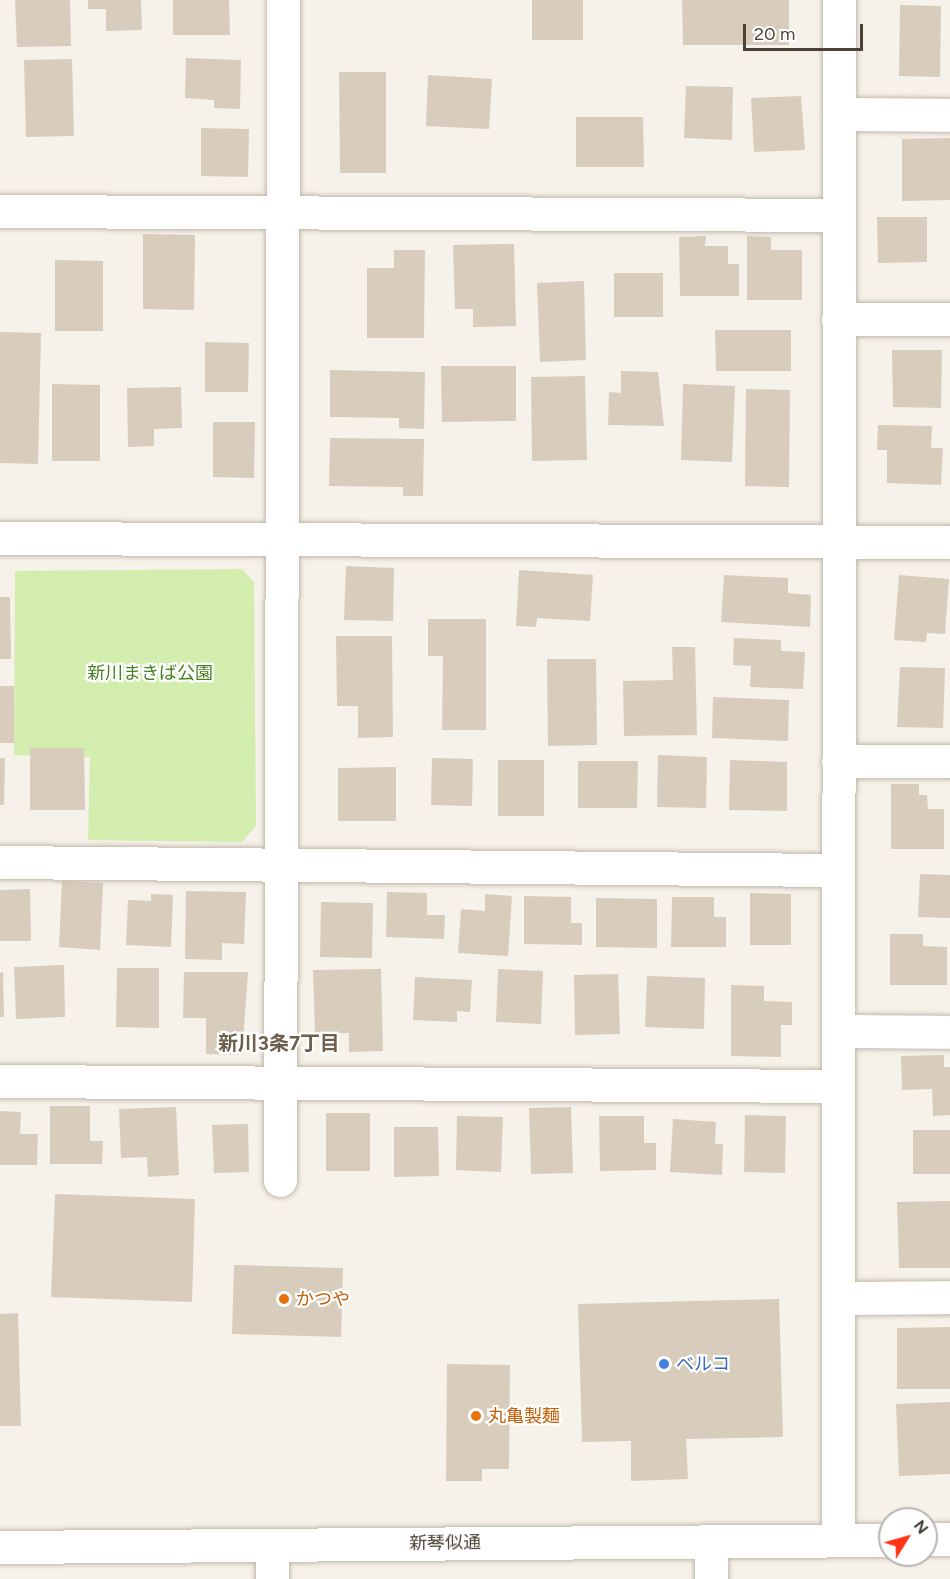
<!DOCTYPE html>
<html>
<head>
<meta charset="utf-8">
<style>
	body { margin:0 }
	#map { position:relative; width:950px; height:1579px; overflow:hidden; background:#f6f1e9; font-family:Figtree,"Noto Sans JP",sans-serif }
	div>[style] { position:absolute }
	.green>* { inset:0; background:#d2edae }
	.building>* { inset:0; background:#d8cdbd }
	.roads { filter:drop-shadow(0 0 2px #c2b9aa) drop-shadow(0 0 2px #c2b9aa) }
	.minor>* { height:33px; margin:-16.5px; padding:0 16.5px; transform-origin:16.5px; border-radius:16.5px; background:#fff }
	.dots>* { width:16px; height:16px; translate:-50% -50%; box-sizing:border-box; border:3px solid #fff; border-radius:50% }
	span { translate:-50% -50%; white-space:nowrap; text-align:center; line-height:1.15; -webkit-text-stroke:4.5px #fff; paint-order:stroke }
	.park-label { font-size:18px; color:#498223 }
	.food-label { font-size:18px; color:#c56008 }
	.left { translate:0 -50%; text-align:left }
	.shop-label { font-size:18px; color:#366cbe }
	.street-label { font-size:18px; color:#4a4236 }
	.neighbourhood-label { font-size:20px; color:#6e604c; font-weight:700 }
	.north { position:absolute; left:878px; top:1507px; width:60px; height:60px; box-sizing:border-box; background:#fff; border:2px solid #b7b3af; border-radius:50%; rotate:53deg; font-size:16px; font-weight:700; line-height:24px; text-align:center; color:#4a4236 }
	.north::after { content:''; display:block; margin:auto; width:21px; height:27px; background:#ff3416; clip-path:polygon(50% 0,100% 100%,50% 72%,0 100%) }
	.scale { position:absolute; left:743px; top:24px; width:120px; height:27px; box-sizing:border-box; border:3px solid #4a4236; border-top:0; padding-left:8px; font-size:18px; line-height:21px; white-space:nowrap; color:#4a4236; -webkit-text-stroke:4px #fff; paint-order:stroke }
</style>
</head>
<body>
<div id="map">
	<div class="green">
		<div style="clip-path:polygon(242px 569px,254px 582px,256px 826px,242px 842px,88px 840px,90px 757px,14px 755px,15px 571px)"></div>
	</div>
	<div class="building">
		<div style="clip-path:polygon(15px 0,70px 0,71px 46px,17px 47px)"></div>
		<div style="clip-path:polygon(88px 0,141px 0,142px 30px,106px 31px,106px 9px,88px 9px)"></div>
		<div style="clip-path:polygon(173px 0,229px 0,230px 35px,173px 35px)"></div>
		<div style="clip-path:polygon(532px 0,583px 0,583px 40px,532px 40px)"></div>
		<div style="clip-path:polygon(682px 0,789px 0,789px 45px,683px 45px)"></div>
		<div style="clip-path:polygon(900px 5px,941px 6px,940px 77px,899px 76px)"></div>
		<div style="clip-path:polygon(186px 58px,241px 60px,240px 109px,214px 108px,214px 100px,185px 98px)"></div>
		<div style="clip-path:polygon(72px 59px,74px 136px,26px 137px,24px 60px)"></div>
		<div style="clip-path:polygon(339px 72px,386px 72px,386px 173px,340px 173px)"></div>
		<div style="clip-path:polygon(428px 75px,492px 79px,489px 129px,426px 126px)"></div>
		<div style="clip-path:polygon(686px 86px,733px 87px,732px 140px,684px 138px)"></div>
		<div style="clip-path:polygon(801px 96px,805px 150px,754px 152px,751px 98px)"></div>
		<div style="clip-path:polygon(576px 117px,643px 117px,644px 167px,576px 167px)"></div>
		<div style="clip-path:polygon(201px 128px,249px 129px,248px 177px,201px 176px)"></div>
		<div style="clip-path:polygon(950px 138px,950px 200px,902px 201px,902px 139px)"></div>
		<div style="clip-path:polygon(877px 217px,927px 217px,927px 262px,878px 263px)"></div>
		<div style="clip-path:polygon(143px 234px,195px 235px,194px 310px,143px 309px)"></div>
		<div style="clip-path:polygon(706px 236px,705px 246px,728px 246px,728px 264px,739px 264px,739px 296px,680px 296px,679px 237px)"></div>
		<div style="clip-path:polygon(747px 236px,771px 237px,771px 250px,802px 250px,802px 300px,747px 300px)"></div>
		<div style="clip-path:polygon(514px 244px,516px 326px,473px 327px,473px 309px,455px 309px,453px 245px)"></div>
		<div style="clip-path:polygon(394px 250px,425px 250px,424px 338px,367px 338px,367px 268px,394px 268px)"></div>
		<div style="clip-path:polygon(55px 260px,103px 261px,103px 331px,55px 331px)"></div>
		<div style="clip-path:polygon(614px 273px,663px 273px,663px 317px,614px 317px)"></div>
		<div style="clip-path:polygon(584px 281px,586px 360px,540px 362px,537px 283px)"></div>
		<div style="clip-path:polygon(715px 330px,791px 330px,791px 371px,716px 371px)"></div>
		<div style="clip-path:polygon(0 332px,41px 333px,38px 464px,0 463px)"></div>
		<div style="clip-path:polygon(205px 342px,249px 343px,248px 392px,205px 392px)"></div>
		<div style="clip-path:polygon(892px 350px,942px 350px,941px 408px,893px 407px)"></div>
		<div style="clip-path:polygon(441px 366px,516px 366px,516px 421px,442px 422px)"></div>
		<div style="clip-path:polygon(330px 370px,425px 372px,424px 429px,399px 428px,399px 418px,330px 417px)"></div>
		<div style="clip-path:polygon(621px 371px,658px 372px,664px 426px,608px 425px,609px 392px,621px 393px)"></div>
		<div style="clip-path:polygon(585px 376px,587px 460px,532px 461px,531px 377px)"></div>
		<div style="clip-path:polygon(52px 384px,100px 385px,100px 461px,52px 461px)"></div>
		<div style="clip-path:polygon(683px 384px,735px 386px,732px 462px,681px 460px)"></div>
		<div style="clip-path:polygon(181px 387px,182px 428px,154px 429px,154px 446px,128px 447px,127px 388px)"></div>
		<div style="clip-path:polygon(746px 389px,790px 390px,789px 487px,745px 486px)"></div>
		<div style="clip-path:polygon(213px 422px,255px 422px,254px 478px,213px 477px)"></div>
		<div style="clip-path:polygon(878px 425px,932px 426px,931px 448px,943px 448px,941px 485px,887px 483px,887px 450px,877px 450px)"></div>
		<div style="clip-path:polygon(330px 438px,424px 439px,423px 496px,403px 496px,403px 487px,329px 486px)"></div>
		<div style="clip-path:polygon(346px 566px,394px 568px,393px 621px,344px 620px)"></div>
		<div style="clip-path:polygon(519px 570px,593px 575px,590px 621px,537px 618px,536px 627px,516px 626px)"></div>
		<div style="clip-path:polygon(724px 575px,788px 578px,788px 593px,811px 595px,810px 627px,721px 622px)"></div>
		<div style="clip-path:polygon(899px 575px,949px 579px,945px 634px,927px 633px,926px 642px,894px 640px)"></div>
		<div style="clip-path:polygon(0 597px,10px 597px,11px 659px,0 659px)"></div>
		<div style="clip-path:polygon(428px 619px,486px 619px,486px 730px,442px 730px,443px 656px,428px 656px)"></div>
		<div style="clip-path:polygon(336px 636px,392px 636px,393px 737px,358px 738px,358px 706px,337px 706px)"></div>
		<div style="clip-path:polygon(734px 638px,781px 640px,781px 651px,805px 652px,803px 689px,750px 687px,751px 666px,733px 665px)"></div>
		<div style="clip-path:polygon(672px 647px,695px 647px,697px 735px,624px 736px,623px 681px,673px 680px)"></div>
		<div style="clip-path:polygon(547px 659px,596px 659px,597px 745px,548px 746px)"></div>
		<div style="clip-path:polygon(900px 667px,945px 668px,943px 728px,897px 727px)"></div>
		<div style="clip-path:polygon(0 686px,14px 686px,14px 743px,0 743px)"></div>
		<div style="clip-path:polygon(713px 697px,789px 700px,788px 741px,712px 738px)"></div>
		<div style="clip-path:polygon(30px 748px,84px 748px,85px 810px,30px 810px)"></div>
		<div style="clip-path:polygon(658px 755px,707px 757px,706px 808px,657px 807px)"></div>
		<div style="clip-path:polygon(0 758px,5px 758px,4px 805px,0 805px)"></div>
		<div style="clip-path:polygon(432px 758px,473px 759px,472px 806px,431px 805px)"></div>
		<div style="clip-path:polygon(498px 760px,544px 760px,544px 816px,498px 816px)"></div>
		<div style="clip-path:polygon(730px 760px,787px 762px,787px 811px,729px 810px)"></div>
		<div style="clip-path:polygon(578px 761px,638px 761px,637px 808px,578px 808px)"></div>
		<div style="clip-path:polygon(396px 767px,396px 821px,338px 821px,338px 768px)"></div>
		<div style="clip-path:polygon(891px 784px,919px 784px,919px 795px,927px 795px,928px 809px,944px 809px,944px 849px,891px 849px)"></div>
		<div style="clip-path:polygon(920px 874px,950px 875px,950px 918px,918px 917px)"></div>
		<div style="clip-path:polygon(62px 881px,103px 883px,100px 950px,59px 947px)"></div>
		<div style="clip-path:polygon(30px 889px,31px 941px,0 941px,0 890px)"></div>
		<div style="clip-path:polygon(186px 891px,246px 892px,244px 944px,222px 943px,222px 960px,185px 959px)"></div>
		<div style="clip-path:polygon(387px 892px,427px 893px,427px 915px,445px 915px,444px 939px,386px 937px)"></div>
		<div style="clip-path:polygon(750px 893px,791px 894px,791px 945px,750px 945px)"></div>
		<div style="clip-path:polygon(151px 894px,173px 895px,171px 947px,126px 945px,128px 900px,151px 901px)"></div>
		<div style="clip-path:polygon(485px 894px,512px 896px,508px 956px,458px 953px,461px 909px,485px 911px)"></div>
		<div style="clip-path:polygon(524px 896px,571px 897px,571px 923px,582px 923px,582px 945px,524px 944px)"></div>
		<div style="clip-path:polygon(672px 897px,714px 897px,714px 917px,726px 917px,726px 947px,671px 947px)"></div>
		<div style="clip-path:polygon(596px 898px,657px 899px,657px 948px,596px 947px)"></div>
		<div style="clip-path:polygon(321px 902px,373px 903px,372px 958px,320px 957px)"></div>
		<div style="clip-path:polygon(890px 934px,923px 934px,923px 946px,947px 947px,947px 985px,890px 985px)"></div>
		<div style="clip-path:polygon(64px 965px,65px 1017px,16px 1019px,14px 967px)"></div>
		<div style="clip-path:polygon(117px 968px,159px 968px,159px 1028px,116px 1027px)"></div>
		<div style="clip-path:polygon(381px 969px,383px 1051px,349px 1052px,349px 1033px,315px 1034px,313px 970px)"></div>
		<div style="clip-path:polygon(498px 969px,543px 971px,541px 1024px,496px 1022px)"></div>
		<div style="clip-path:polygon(3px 972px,4px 1017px,0 1017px,0 973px)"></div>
		<div style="clip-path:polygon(184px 972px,248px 972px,242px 1055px,206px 1054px,206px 1018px,183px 1018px)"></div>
		<div style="clip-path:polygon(618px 974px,620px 1034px,575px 1035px,574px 975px)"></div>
		<div style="clip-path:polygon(647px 976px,705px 978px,704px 1029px,645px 1027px)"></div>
		<div style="clip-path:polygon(415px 977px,472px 980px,470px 1012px,457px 1011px,457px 1022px,413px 1020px)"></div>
		<div style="clip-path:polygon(731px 985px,764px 986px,764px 1001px,792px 1002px,792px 1025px,781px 1025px,781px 1057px,731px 1056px)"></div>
		<div style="clip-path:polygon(944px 1055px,944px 1067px,950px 1067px,950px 1115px,933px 1116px,932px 1089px,902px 1090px,901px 1056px)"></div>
		<div style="clip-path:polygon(50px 1106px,90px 1106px,90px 1141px,103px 1141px,102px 1164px,50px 1164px)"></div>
		<div style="clip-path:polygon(176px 1107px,179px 1175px,148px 1177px,147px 1157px,121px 1158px,119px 1109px)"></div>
		<div style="clip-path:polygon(571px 1107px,573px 1173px,531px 1174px,529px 1108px)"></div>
		<div style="clip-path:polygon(0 1111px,21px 1112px,20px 1134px,38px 1134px,37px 1165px,0 1165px)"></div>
		<div style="clip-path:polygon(326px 1113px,370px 1113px,370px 1171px,326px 1171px)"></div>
		<div style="clip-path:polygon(745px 1115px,786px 1116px,785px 1173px,744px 1172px)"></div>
		<div style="clip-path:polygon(457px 1116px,503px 1117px,501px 1172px,456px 1170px)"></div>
		<div style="clip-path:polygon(599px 1116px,644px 1116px,644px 1143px,656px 1143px,656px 1170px,600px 1171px)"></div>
		<div style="clip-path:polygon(673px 1119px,716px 1122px,715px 1144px,723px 1144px,722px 1175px,670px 1172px)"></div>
		<div style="clip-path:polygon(248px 1124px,249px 1172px,214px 1173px,212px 1125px)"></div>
		<div style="clip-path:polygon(394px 1127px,438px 1127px,439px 1176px,394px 1177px)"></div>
		<div style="clip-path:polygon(913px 1130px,950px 1130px,950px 1174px,913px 1174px)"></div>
		<div style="clip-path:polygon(55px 1194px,195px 1199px,192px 1302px,51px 1297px)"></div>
		<div style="clip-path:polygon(950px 1201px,950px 1268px,899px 1268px,897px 1202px)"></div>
		<div style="clip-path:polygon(234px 1265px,343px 1268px,341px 1337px,232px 1334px)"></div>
		<div style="clip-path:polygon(779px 1299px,783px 1437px,686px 1439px,688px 1479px,631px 1481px,631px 1441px,582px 1442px,578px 1304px)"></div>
		<div style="clip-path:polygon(18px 1313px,21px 1426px,0 1426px,0 1314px)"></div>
		<div style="clip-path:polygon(950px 1327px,950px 1389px,897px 1389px,897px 1328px)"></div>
		<div style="clip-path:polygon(447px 1364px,510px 1365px,509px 1469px,482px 1469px,482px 1481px,446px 1481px)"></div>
		<div style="clip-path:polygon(950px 1402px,950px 1474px,899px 1476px,896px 1404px)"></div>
	</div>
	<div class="roads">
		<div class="minor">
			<div style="left:839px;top:114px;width:111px;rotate:0.5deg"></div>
			<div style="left:0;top:211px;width:838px;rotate:0.27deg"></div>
			<div style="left:838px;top:319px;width:112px"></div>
			<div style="left:0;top:538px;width:950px;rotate:0.24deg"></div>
			<div style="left:838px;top:761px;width:112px"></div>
			<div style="left:0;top:862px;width:838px;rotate:0.55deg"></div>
			<div style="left:838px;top:1031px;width:112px;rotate:0.5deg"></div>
			<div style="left:0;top:1081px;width:838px;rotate:0.34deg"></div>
			<div style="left:280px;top:1180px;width:1180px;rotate:-89.85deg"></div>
			<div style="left:838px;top:1298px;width:112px;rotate:-0.5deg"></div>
			<div style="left:926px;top:1539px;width:24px"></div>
			<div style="left:838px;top:1540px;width:1540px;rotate:-89.96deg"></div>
			<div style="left:711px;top:1541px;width:38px;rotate:90deg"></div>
			<div style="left:272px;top:1545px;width:34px;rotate:90deg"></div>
			<div style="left:0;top:1547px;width:890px;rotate:-0.45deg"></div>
		</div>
	</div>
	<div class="dots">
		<div style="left:284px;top:1299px;background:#e8710a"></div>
		<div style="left:664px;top:1364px;background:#3f7fe0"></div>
		<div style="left:476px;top:1416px;background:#e8710a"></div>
	</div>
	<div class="park-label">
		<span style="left:150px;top:673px">新川まきば公園</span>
	</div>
	<div class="food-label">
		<span class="left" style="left:296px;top:1299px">かつや</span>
		<span class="left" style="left:488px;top:1416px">丸亀製麺</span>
	</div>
	<div class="shop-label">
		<span class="left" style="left:676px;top:1364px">ベルコ</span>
	</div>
	<div class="street-label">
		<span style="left:445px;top:1543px;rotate:-1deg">新琴似通</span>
	</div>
	<div class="neighbourhood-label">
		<span style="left:279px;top:1043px">新川3条7丁目</span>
	</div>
	<div class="north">N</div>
	<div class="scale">20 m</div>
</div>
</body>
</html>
